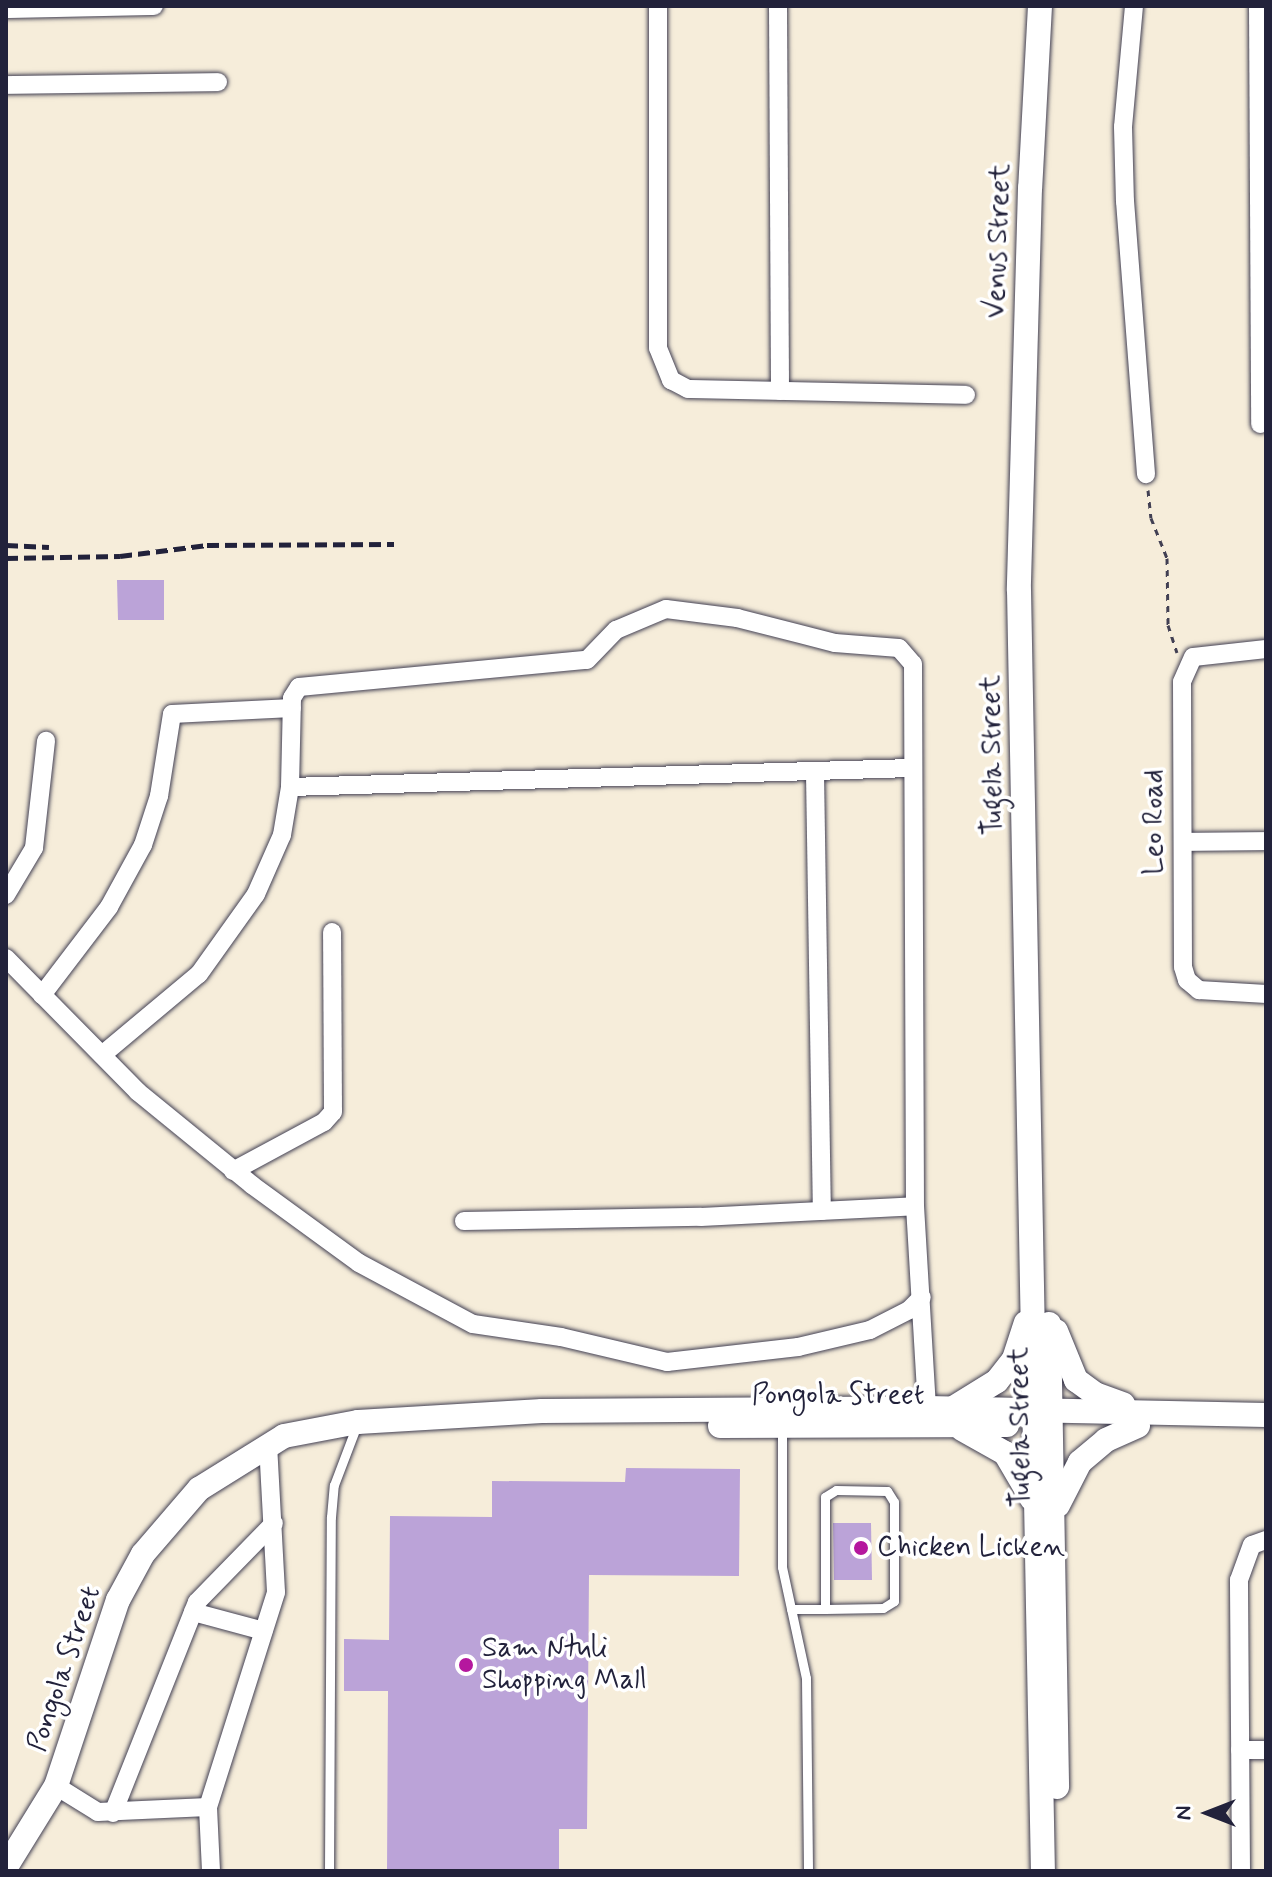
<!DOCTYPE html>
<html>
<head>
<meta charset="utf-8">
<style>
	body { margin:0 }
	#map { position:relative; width:1272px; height:1877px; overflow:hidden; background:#f6edda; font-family:Mynerve,sans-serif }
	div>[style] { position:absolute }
	.building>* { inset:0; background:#bba3d8 }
	.path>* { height:3px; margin-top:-1.5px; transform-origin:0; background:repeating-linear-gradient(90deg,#424053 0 6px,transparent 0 12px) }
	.roads { filter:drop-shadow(0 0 2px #424053) drop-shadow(0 0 2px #424053) }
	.lane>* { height:9px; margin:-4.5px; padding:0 4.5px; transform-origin:4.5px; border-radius:4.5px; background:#fff }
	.street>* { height:18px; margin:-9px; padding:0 9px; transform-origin:9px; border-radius:9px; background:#fff }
	.secondary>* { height:24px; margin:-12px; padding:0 12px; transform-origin:12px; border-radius:12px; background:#fff }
	.rail>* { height:5px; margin-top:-2.5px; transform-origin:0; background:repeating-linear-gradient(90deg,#22223b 0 12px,transparent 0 18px) }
	.dots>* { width:22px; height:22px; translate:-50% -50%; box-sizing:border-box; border:4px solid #fff; border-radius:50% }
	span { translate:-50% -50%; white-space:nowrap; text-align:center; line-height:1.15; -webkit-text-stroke:7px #fff; paint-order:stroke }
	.street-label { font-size:28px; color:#22223b }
	.poi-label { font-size:28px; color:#22223b }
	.left { translate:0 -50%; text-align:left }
	.frame { position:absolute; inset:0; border:8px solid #22223b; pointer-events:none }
	.north { position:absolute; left:1168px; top:1773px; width:80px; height:80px; -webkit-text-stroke:6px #fff; paint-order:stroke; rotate:270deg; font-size:22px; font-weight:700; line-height:32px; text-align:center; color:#22223b }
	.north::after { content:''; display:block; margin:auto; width:28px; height:36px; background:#22223b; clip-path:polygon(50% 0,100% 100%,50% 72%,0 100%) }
</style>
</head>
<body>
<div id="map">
	<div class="building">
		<div style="clip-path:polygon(117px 580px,164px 580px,164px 620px,118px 620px)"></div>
		<div style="clip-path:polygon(626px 1468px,740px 1469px,739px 1576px,589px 1575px,587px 1829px,559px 1829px,559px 1871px,387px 1871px,388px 1691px,344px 1691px,344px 1639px,389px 1640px,390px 1516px,492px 1517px,492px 1481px,625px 1482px)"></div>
		<div style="clip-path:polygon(833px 1523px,871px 1523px,872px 1580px,834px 1580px)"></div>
	</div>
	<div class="path">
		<div style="left:1148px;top:490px;width:28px;rotate:84deg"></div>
		<div style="left:1151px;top:518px;width:43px;rotate:68.2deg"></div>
		<div style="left:1167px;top:558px;width:67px;rotate:89.1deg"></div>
		<div style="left:1168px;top:625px;width:29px;rotate:72deg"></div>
	</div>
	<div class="roads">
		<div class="lane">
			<div style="left:782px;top:1425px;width:142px;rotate:90deg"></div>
			<div style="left:782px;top:1567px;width:114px;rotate:77.8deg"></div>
			<div style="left:806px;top:1678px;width:193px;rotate:89.4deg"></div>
			<div style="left:791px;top:1609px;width:34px"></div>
			<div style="left:825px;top:1609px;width:58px;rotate:-1deg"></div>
			<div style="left:883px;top:1608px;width:13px;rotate:-32deg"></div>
			<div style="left:894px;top:1601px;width:99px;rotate:-90deg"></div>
			<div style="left:894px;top:1502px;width:13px;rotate:-122deg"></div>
			<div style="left:887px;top:1491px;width:51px;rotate:-178.9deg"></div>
			<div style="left:836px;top:1490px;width:13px;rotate:148deg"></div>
			<div style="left:825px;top:1497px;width:112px;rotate:90deg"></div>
			<div style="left:329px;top:1871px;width:354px;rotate:-89.7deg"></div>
			<div style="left:331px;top:1517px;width:32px;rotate:-85deg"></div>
			<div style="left:334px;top:1485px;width:62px;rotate:-69.2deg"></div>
		</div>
		<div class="street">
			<div style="left:658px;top:6px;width:342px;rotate:90deg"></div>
			<div style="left:658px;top:348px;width:35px;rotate:68deg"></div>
			<div style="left:671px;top:380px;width:19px;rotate:28deg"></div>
			<div style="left:688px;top:389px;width:278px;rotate:1.2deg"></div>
			<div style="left:778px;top:6px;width:385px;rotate:89.7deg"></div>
			<div style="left:1134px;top:6px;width:121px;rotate:95.2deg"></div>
			<div style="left:1123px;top:127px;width:74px;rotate:88.5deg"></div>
			<div style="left:1125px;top:201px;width:274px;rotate:85.6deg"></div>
			<div style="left:1258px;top:6px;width:418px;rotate:89.7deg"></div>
			<div style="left:6px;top:9px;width:148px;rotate:-1.2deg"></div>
			<div style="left:6px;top:85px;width:212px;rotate:-0.8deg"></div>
			<div style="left:1266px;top:649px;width:73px;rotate:173.7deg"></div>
			<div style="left:1193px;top:657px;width:27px;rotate:114deg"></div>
			<div style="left:1182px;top:682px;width:285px;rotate:89.8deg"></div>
			<div style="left:1183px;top:967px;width:14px;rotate:73deg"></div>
			<div style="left:1187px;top:980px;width:16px;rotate:40deg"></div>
			<div style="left:1199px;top:990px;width:67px;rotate:3.4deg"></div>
			<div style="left:815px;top:773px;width:438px;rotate:89.1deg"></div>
			<div style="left:290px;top:787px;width:622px;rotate:-1.75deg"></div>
			<div style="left:1183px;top:842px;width:83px;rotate:-0.7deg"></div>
			<div style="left:6px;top:895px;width:55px;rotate:-59.2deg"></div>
			<div style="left:34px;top:848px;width:108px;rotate:-83.6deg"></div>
			<div style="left:6px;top:958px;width:188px;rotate:45.4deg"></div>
			<div style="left:138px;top:1092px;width:147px;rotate:39.2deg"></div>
			<div style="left:252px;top:1185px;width:132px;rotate:36.1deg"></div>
			<div style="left:359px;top:1263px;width:129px;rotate:28.2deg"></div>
			<div style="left:473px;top:1324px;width:89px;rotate:8.4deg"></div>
			<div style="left:561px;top:1337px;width:109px;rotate:13.3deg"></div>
			<div style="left:667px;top:1362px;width:132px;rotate:-6.5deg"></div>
			<div style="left:798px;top:1347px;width:74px;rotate:-13.3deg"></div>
			<div style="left:870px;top:1330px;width:44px;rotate:-27.1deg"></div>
			<div style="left:909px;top:1310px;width:18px;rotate:-45deg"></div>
			<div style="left:42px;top:995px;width:111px;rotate:-52.7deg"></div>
			<div style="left:109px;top:907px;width:71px;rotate:-61.3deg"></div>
			<div style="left:143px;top:845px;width:52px;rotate:-71.9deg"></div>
			<div style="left:159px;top:796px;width:83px;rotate:-81deg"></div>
			<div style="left:172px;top:714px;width:120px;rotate:-2.9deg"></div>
			<div style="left:102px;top:1055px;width:126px;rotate:-39.9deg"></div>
			<div style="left:199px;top:974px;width:98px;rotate:-54.5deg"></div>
			<div style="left:256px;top:894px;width:64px;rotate:-66.2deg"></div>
			<div style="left:282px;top:835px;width:49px;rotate:-80.5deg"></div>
			<div style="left:290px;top:787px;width:89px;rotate:-88.7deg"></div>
			<div style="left:292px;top:698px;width:13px;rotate:-58deg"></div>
			<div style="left:299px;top:687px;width:289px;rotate:-5.4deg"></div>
			<div style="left:587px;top:660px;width:42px;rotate:-46deg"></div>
			<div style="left:616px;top:630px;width:54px;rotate:-22.8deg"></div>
			<div style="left:666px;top:609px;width:72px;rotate:7.2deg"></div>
			<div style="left:737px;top:618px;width:101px;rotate:14.3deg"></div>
			<div style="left:835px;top:643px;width:64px;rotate:4.5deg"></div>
			<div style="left:899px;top:648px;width:21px;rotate:49deg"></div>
			<div style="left:913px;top:664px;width:542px;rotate:89.79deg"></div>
			<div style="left:915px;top:1206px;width:202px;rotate:86.6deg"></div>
			<div style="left:233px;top:1171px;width:103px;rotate:-28.3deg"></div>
			<div style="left:324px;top:1122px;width:13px;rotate:-48deg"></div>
			<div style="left:333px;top:1112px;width:180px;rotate:-90.3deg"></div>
			<div style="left:464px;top:1221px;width:237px;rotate:-1deg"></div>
			<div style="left:701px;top:1217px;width:214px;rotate:-2.9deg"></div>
			<div style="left:193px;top:1612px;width:73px;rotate:15deg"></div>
			<div style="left:1240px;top:1750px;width:26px"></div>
			<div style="left:56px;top:1786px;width:49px;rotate:31.8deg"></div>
			<div style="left:98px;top:1812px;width:110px;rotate:-2.6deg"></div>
			<div style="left:113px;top:1813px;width:227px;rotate:-68.3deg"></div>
			<div style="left:197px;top:1602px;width:110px;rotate:-45.7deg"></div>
			<div style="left:211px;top:1871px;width:64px;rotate:-92.7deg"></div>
			<div style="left:208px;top:1807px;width:225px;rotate:-72.4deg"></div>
			<div style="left:276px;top:1592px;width:148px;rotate:-93.1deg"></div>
			<div style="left:1241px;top:1871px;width:291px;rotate:-90.4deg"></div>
			<div style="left:1239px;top:1580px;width:37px;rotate:-70deg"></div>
			<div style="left:1252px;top:1545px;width:15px;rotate:-20deg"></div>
		</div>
		<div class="secondary">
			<div style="left:1040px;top:6px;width:182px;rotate:93.1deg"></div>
			<div style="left:1030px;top:188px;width:402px;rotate:91.6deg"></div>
			<div style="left:1019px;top:590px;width:1281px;rotate:88.93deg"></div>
			<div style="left:1049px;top:1324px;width:463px;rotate:89deg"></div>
			<div style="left:1056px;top:1331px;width:53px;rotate:67.8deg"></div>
			<div style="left:1076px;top:1380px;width:24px;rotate:36deg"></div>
			<div style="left:1095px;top:1394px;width:30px;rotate:20deg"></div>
			<div style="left:955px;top:1407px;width:49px;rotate:-31.8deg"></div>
			<div style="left:997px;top:1381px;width:28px;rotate:-52deg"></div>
			<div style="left:1014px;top:1359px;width:38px;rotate:-72deg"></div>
			<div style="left:720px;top:1426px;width:287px;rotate:-0.2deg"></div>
			<div style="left:962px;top:1429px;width:49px;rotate:29.2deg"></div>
			<div style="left:1005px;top:1453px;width:53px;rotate:59.6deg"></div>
			<div style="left:1058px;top:1505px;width:48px;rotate:-62.9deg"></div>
			<div style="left:1080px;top:1462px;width:34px;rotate:-40deg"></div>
			<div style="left:1106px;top:1440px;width:35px;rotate:-24deg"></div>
			<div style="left:6px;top:1867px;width:95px;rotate:-58.3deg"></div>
			<div style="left:56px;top:1786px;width:196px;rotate:-71.6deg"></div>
			<div style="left:118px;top:1600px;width:52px;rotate:-61.5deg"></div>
			<div style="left:143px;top:1554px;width:86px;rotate:-49.3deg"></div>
			<div style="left:199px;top:1489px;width:100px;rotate:-31.9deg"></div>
			<div style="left:284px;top:1436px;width:75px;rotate:-10.7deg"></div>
			<div style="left:358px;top:1422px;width:184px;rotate:-3.4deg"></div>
			<div style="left:542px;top:1411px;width:385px;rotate:-0.4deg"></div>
			<div style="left:927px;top:1408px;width:339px;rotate:1.2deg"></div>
		</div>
	</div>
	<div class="rail">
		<div style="left:6px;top:545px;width:43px;rotate:2.7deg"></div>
		<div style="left:6px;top:558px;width:114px;rotate:-1deg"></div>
		<div style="left:120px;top:556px;width:88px;rotate:-7.2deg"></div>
		<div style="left:207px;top:545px;width:187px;rotate:-0.3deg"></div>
	</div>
	<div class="dots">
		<div style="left:861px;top:1548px;background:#b5179e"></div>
		<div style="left:466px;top:1665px;background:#b5179e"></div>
	</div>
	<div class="street-label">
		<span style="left:999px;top:241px;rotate:-88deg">Venus Street</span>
		<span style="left:993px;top:755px;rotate:-91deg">Tugela Street</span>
		<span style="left:1155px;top:822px;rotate:-90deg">Leo Road</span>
		<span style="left:838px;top:1396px">Pongola Street</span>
		<span style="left:1021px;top:1427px;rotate:-91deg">Tugela Street</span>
		<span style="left:65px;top:1669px;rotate:-71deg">Pongola Street</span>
	</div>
	<div class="poi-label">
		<span class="left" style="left:877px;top:1548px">Chicken Licken</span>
		<span class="left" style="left:482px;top:1665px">Sam Ntuli<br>Shopping Mall</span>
	</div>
	<div class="frame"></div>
	<div class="north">N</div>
</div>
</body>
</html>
